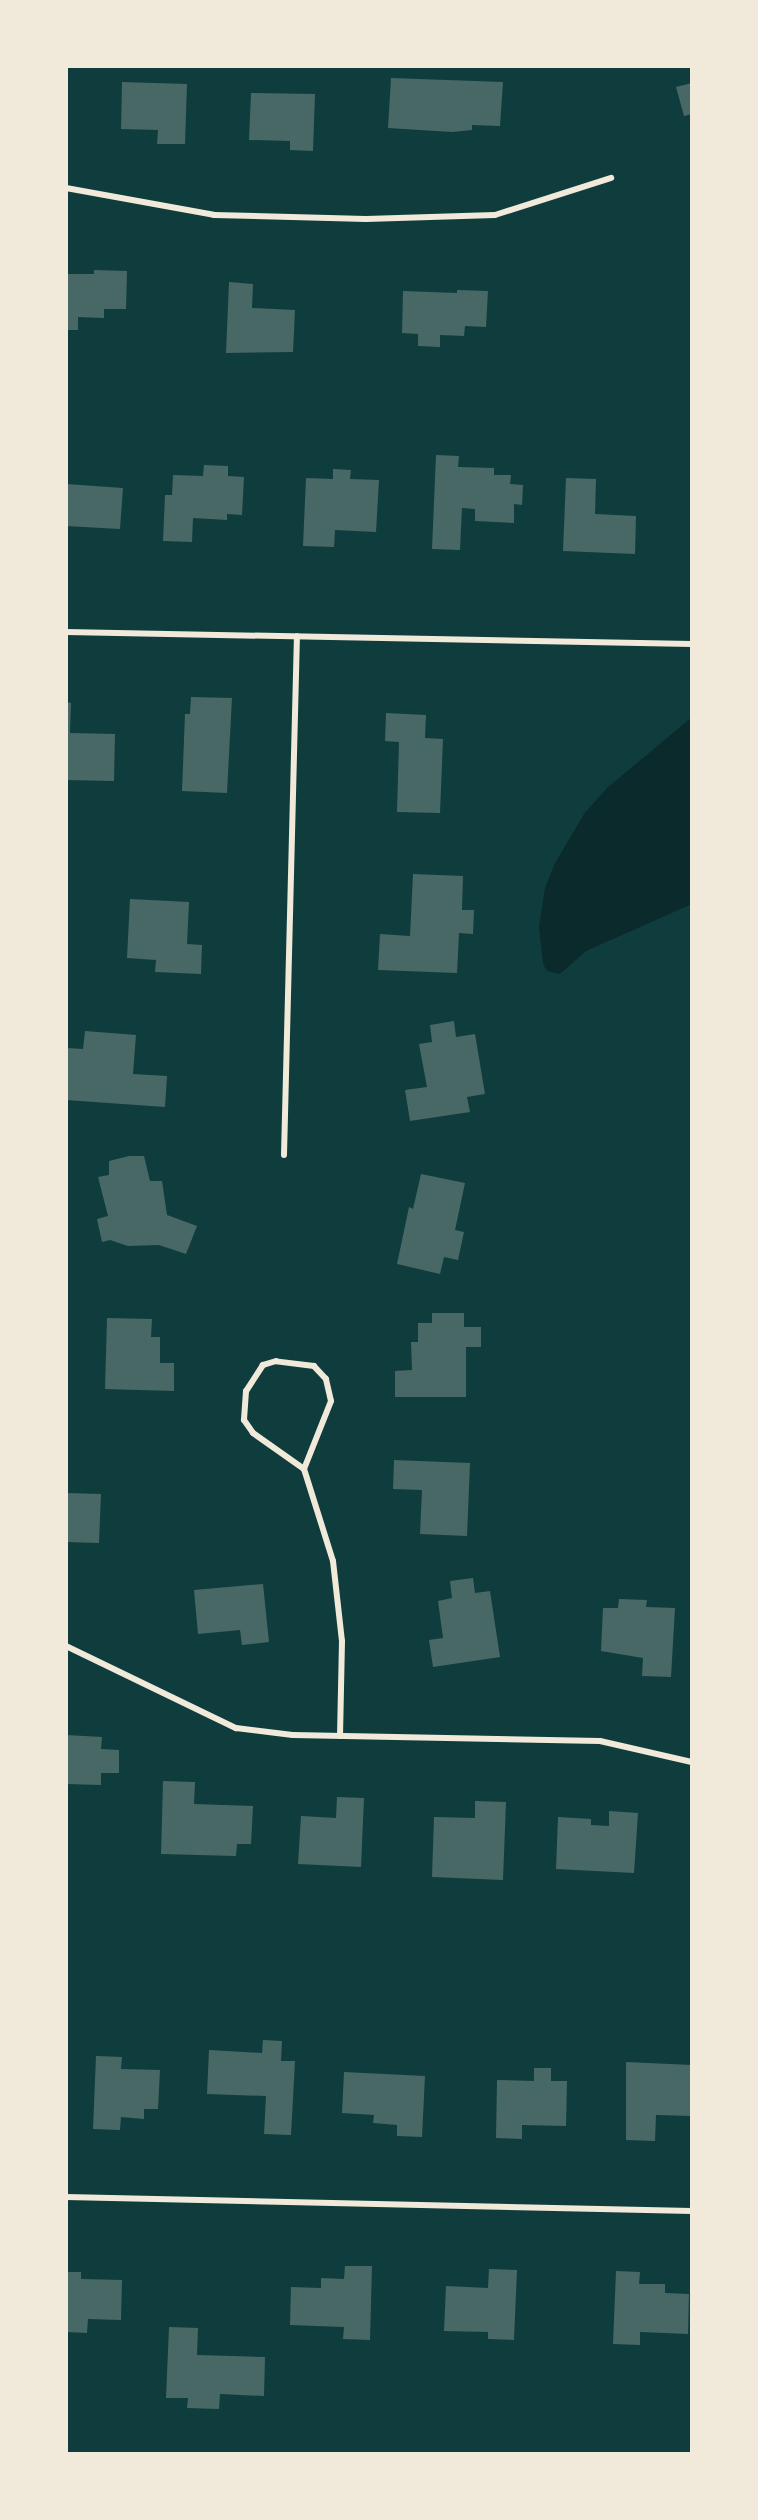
<!DOCTYPE html>
<html>
<head>
<meta charset="utf-8">
<style>
	body { margin:0 }
	#map { position:relative; width:758px; height:2520px; overflow:hidden; background:#0f3d3e; font-family:"Public Sans",sans-serif }
	div>[style] { position:absolute }
	.water>* { inset:0; background:#0a2a2b }
	.building>* { inset:0; background:#486865 }
	.minor>* { height:6px; margin:-3px; padding:0 3px; transform-origin:3px; border-radius:3px; background:#f1e9da }
	span { translate:-50% -50%; white-space:nowrap; text-align:center; line-height:1.15; -webkit-text-stroke:4.5px #f1e9da; paint-order:stroke }
	.frame { position:absolute; inset:0; border:68px solid #f1e9da; pointer-events:none }
</style>
</head>
<body>
<div id="map">
	<div class="water">
		<div style="clip-path:polygon(692px 717px,692px 904px,586px 951px,560px 974px,547px 971px,543px 964px,539px 926px,545px 888px,554px 865px,584px 814px,607px 788px)"></div>
	</div>
	<div class="building">
		<div style="clip-path:polygon(391px 78px,503px 82px,500px 126px,472px 125px,472px 130px,452px 132px,388px 128px)"></div>
		<div style="clip-path:polygon(122px 82px,187px 84px,185px 144px,157px 144px,158px 130px,121px 129px)"></div>
		<div style="clip-path:polygon(692px 83px,692px 114px,684px 116px,676px 87px)"></div>
		<div style="clip-path:polygon(251px 93px,315px 94px,313px 151px,290px 150px,290px 141px,249px 140px)"></div>
		<div style="clip-path:polygon(94px 270px,127px 271px,126px 309px,104px 309px,104px 318px,78px 317px,78px 330px,66px 330px,66px 274px,94px 274px)"></div>
		<div style="clip-path:polygon(229px 282px,253px 284px,252px 308px,295px 310px,293px 352px,226px 353px)"></div>
		<div style="clip-path:polygon(457px 290px,488px 291px,486px 327px,465px 326px,464px 336px,440px 335px,440px 347px,418px 346px,418px 334px,402px 333px,403px 291px,457px 293px)"></div>
		<div style="clip-path:polygon(436px 455px,459px 456px,458px 467px,494px 468px,494px 475px,511px 475px,510px 484px,523px 485px,522px 505px,514px 504px,514px 523px,475px 521px,475px 509px,462px 508px,460px 550px,432px 549px)"></div>
		<div style="clip-path:polygon(204px 465px,228px 466px,228px 476px,244px 477px,242px 515px,227px 514px,227px 520px,193px 518px,192px 542px,163px 541px,165px 495px,172px 495px,173px 475px,203px 476px)"></div>
		<div style="clip-path:polygon(333px 469px,351px 470px,350px 479px,379px 480px,376px 532px,335px 530px,334px 547px,303px 546px,306px 478px,333px 479px)"></div>
		<div style="clip-path:polygon(566px 478px,596px 479px,595px 514px,636px 516px,635px 554px,563px 551px)"></div>
		<div style="clip-path:polygon(66px 484px,123px 488px,120px 529px,66px 526px)"></div>
		<div style="clip-path:polygon(191px 697px,232px 698px,227px 793px,182px 791px,185px 714px,190px 714px)"></div>
		<div style="clip-path:polygon(66px 702px,71px 703px,70px 733px,115px 734px,114px 781px,66px 780px)"></div>
		<div style="clip-path:polygon(386px 713px,426px 715px,425px 738px,443px 739px,440px 813px,397px 812px,399px 742px,385px 741px)"></div>
		<div style="clip-path:polygon(413px 874px,463px 876px,462px 910px,474px 910px,473px 934px,459px 933px,457px 973px,378px 970px,380px 934px,410px 936px)"></div>
		<div style="clip-path:polygon(130px 899px,189px 902px,187px 944px,202px 945px,201px 974px,155px 972px,156px 960px,127px 958px)"></div>
		<div style="clip-path:polygon(454px 1021px,456px 1037px,475px 1034px,485px 1094px,467px 1097px,470px 1112px,410px 1121px,405px 1090px,427px 1087px,419px 1044px,432px 1042px,430px 1025px)"></div>
		<div style="clip-path:polygon(85px 1031px,136px 1035px,133px 1074px,167px 1076px,165px 1107px,66px 1100px,67px 1048px,83px 1049px)"></div>
		<div style="clip-path:polygon(129px 1156px,144px 1156px,150px 1181px,162px 1181px,167px 1215px,197px 1226px,186px 1254px,159px 1245px,128px 1246px,110px 1240px,102px 1242px,97px 1219px,108px 1216px,98px 1177px,109px 1175px,109px 1161px)"></div>
		<div style="clip-path:polygon(421px 1174px,465px 1183px,455px 1230px,464px 1232px,458px 1260px,444px 1257px,440px 1274px,397px 1264px,409px 1207px,413px 1209px)"></div>
		<div style="clip-path:polygon(432px 1313px,464px 1313px,464px 1327px,481px 1327px,481px 1347px,466px 1347px,466px 1397px,395px 1397px,395px 1371px,412px 1370px,411px 1342px,418px 1342px,418px 1323px,432px 1323px)"></div>
		<div style="clip-path:polygon(107px 1318px,152px 1319px,151px 1337px,160px 1337px,160px 1363px,174px 1363px,174px 1391px,105px 1389px)"></div>
		<div style="clip-path:polygon(394px 1460px,470px 1463px,467px 1536px,420px 1534px,422px 1490px,393px 1489px)"></div>
		<div style="clip-path:polygon(66px 1493px,101px 1494px,99px 1543px,66px 1542px)"></div>
		<div style="clip-path:polygon(473px 1578px,475px 1593px,490px 1591px,500px 1657px,433px 1667px,429px 1640px,443px 1638px,438px 1601px,452px 1598px,450px 1581px)"></div>
		<div style="clip-path:polygon(263px 1584px,269px 1642px,242px 1645px,240px 1630px,198px 1634px,194px 1590px)"></div>
		<div style="clip-path:polygon(619px 1599px,647px 1600px,646px 1607px,675px 1608px,671px 1677px,642px 1676px,643px 1658px,601px 1651px,603px 1608px,618px 1608px)"></div>
		<div style="clip-path:polygon(66px 1735px,102px 1737px,101px 1749px,119px 1750px,119px 1773px,101px 1773px,101px 1785px,66px 1784px)"></div>
		<div style="clip-path:polygon(163px 1781px,195px 1782px,194px 1804px,253px 1806px,251px 1844px,237px 1844px,236px 1856px,161px 1854px)"></div>
		<div style="clip-path:polygon(337px 1797px,364px 1798px,361px 1867px,298px 1864px,301px 1816px,336px 1818px)"></div>
		<div style="clip-path:polygon(475px 1801px,506px 1802px,503px 1880px,432px 1877px,434px 1817px,475px 1818px)"></div>
		<div style="clip-path:polygon(609px 1811px,638px 1813px,634px 1873px,556px 1869px,558px 1817px,591px 1819px,591px 1825px,609px 1826px)"></div>
		<div style="clip-path:polygon(263px 2040px,282px 2041px,281px 2061px,295px 2061px,291px 2135px,264px 2134px,266px 2096px,207px 2094px,209px 2050px,262px 2053px)"></div>
		<div style="clip-path:polygon(96px 2056px,122px 2057px,121px 2069px,160px 2070px,158px 2109px,144px 2109px,144px 2119px,121px 2117px,120px 2130px,93px 2129px)"></div>
		<div style="clip-path:polygon(626px 2062px,692px 2065px,692px 2116px,656px 2115px,655px 2141px,626px 2140px)"></div>
		<div style="clip-path:polygon(534px 2068px,551px 2068px,551px 2081px,567px 2081px,566px 2126px,522px 2125px,522px 2139px,496px 2138px,497px 2080px,534px 2081px)"></div>
		<div style="clip-path:polygon(344px 2072px,425px 2076px,422px 2137px,397px 2136px,397px 2125px,373px 2123px,374px 2115px,342px 2113px)"></div>
		<div style="clip-path:polygon(345px 2266px,372px 2266px,370px 2340px,343px 2339px,344px 2327px,290px 2325px,291px 2287px,321px 2288px,321px 2278px,344px 2279px)"></div>
		<div style="clip-path:polygon(489px 2269px,517px 2270px,514px 2340px,488px 2339px,488px 2332px,444px 2331px,446px 2286px,488px 2288px)"></div>
		<div style="clip-path:polygon(616px 2271px,640px 2272px,639px 2284px,665px 2284px,665px 2293px,689px 2294px,688px 2334px,640px 2332px,640px 2345px,613px 2344px)"></div>
		<div style="clip-path:polygon(66px 2272px,81px 2272px,81px 2279px,122px 2280px,121px 2320px,88px 2319px,87px 2333px,66px 2332px)"></div>
		<div style="clip-path:polygon(169px 2327px,198px 2328px,197px 2355px,265px 2357px,264px 2396px,220px 2394px,219px 2409px,187px 2408px,188px 2398px,166px 2398px)"></div>
	</div>
	<div class="minor">
		<div style="left:66px;top:188px;width:150px;rotate:10.3deg"></div>
		<div style="left:214px;top:215px;width:152px;rotate:1.5deg"></div>
		<div style="left:366px;top:219px;width:129px;rotate:-1.8deg"></div>
		<div style="left:495px;top:215px;width:122px;rotate:-17.7deg"></div>
		<div style="left:66px;top:632px;width:626px;rotate:1.1deg"></div>
		<div style="left:284px;top:1155px;width:519px;rotate:-88.57deg"></div>
		<div style="left:304px;top:1469px;width:73px;rotate:-68.3deg"></div>
		<div style="left:331px;top:1401px;width:23px;rotate:-103deg"></div>
		<div style="left:326px;top:1379px;width:18px;rotate:-133deg"></div>
		<div style="left:314px;top:1366px;width:38px;rotate:-173deg"></div>
		<div style="left:276px;top:1361px;width:14px;rotate:163deg"></div>
		<div style="left:263px;top:1365px;width:31px;rotate:123deg"></div>
		<div style="left:246px;top:1391px;width:29px;rotate:94deg"></div>
		<div style="left:244px;top:1420px;width:16px;rotate:55deg"></div>
		<div style="left:253px;top:1433px;width:62px;rotate:35.2deg"></div>
		<div style="left:304px;top:1469px;width:96px;rotate:72.5deg"></div>
		<div style="left:333px;top:1561px;width:81px;rotate:83.6deg"></div>
		<div style="left:342px;top:1641px;width:95px;rotate:91.2deg"></div>
		<div style="left:66px;top:1646px;width:189px;rotate:25.8deg"></div>
		<div style="left:236px;top:1728px;width:57px;rotate:7deg"></div>
		<div style="left:293px;top:1735px;width:307px;rotate:1.1deg"></div>
		<div style="left:600px;top:1741px;width:94px;rotate:12.9deg"></div>
		<div style="left:66px;top:2197px;width:626px;rotate:1.28deg"></div>
	</div>
	<div class="frame"></div>
</div>
</body>
</html>
